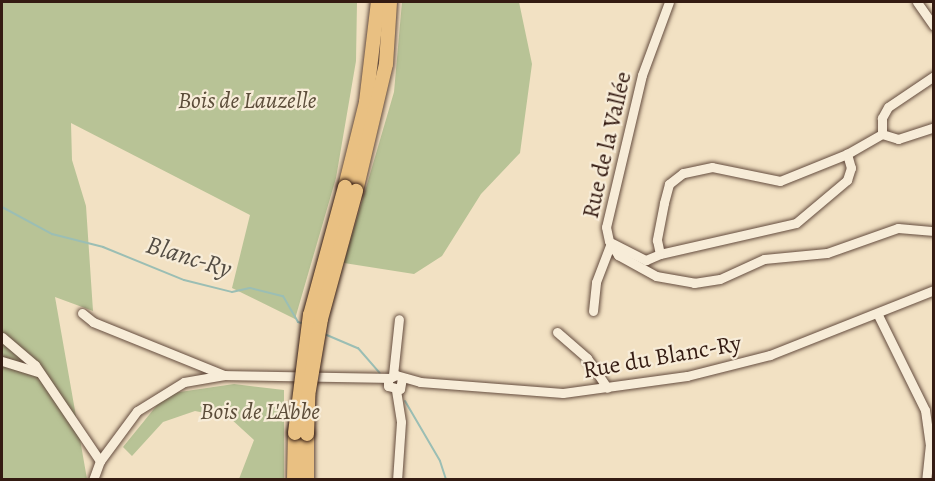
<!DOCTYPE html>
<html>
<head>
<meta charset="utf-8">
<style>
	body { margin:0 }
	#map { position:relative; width:935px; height:481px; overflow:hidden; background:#f2e1c3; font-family:Alegreya,serif }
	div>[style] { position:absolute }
	.green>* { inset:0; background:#b8c396 }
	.stream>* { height:2px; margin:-1px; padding:0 1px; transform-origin:1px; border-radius:1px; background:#9bbeb4 }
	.roads { filter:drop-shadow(0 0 2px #644c3e) drop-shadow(0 0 2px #644c3e) }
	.minor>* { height:9px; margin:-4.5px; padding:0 4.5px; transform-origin:4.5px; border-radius:4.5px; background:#f7ecd8 }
	.highway>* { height:14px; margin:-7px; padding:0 7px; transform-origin:7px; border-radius:7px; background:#e9c082 }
	.bridges { filter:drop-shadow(0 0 2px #341b12) drop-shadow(0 0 2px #341b12) }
	.highway-bridge>* { height:14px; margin:-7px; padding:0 7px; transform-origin:7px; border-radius:7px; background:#e9c082 }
	span { translate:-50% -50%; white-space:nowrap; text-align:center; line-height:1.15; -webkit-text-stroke:4.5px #f7ecd8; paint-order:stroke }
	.park-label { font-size:24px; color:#5c4d3a; font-style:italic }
	.street-label { font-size:24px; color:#341b12 }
	.water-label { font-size:26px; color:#534c43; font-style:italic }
	.frame { position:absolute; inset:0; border:3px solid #341b12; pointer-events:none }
</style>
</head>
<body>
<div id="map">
	<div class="green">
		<div style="clip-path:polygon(2px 2px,357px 2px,356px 61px,336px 178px,295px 319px,232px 288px,250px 215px,71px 123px,72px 160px,86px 206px,93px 311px,55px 297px,87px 479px,2px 479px)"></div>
		<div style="clip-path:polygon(402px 2px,519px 2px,532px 64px,520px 153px,481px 194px,442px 256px,414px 274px,344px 263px,394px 92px)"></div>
		<div style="clip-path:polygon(234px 384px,284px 390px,284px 479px,239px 479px,254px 440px,230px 418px,195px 411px,163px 422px,132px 456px,123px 447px,166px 394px)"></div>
	</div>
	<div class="stream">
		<div style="left:2px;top:207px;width:57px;rotate:28.4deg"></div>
		<div style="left:52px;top:234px;width:53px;rotate:14.3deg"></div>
		<div style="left:103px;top:247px;width:87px;rotate:22.2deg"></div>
		<div style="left:184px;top:280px;width:49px;rotate:14deg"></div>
		<div style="left:232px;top:292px;width:18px;rotate:-13deg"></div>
		<div style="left:250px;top:288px;width:34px;rotate:14deg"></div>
		<div style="left:283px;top:296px;width:30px;rotate:60deg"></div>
		<div style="left:298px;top:322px;width:6px;rotate:18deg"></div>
		<div style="left:322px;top:333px;width:39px;rotate:23deg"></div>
		<div style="left:358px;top:348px;width:33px;rotate:49deg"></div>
		<div style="left:405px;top:401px;width:69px;rotate:59.7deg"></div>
		<div style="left:440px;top:461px;width:20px;rotate:72deg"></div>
	</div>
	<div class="roads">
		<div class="minor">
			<div style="left:669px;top:2px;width:78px;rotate:110.3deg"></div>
			<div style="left:642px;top:75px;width:156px;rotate:103.3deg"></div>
			<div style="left:606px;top:227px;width:14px;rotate:78deg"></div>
			<div style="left:609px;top:241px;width:17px;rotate:57deg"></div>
			<div style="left:618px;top:255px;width:43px;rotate:28.9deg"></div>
			<div style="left:656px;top:276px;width:39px;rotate:10deg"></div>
			<div style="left:694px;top:283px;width:26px;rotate:-9deg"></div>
			<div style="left:720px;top:279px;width:48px;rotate:-24.4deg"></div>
			<div style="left:764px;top:259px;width:63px;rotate:-5.4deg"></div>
			<div style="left:827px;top:253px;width:75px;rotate:-19.4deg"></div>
			<div style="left:898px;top:228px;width:36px;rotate:5deg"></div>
			<div style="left:917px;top:2px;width:29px;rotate:55deg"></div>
			<div style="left:934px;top:76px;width:55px;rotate:146deg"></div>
			<div style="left:888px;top:107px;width:13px;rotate:119deg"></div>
			<div style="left:882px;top:118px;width:16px;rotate:90deg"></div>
			<div style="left:882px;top:134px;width:17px;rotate:17deg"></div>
			<div style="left:898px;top:139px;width:38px;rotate:-18deg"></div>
			<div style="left:847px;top:154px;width:72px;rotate:158.1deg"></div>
			<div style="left:780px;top:181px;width:69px;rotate:-168.4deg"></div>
			<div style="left:712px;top:167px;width:30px;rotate:168deg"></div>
			<div style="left:683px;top:173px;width:18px;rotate:142deg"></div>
			<div style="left:669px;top:184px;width:20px;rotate:105deg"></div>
			<div style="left:664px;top:203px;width:38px;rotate:101deg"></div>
			<div style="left:657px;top:240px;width:14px;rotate:78deg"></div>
			<div style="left:660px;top:254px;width:139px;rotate:-12.8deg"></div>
			<div style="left:796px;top:223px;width:67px;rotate:-40.1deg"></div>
			<div style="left:847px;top:180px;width:13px;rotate:-72deg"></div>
			<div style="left:851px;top:168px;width:15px;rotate:-106deg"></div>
			<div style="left:847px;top:154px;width:40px;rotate:-29.7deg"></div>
			<div style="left:612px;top:243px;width:38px;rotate:27deg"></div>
			<div style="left:646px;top:260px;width:15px;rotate:-23deg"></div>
			<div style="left:593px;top:311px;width:29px;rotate:-84deg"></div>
			<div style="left:596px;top:282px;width:40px;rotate:-69deg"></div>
			<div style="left:82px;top:313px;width:14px;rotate:39deg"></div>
			<div style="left:93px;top:322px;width:141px;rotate:22deg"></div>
			<div style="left:878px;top:315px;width:106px;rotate:63.7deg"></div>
			<div style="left:925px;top:410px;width:34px;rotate:82deg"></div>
			<div style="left:930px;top:444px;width:36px;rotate:96deg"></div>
			<div style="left:557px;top:332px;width:40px;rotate:41deg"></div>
			<div style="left:587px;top:358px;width:36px;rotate:56deg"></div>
			<div style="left:2px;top:337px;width:43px;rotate:40.3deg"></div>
			<div style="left:35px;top:365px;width:116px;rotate:55.9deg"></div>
			<div style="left:2px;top:361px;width:39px;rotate:17deg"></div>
			<div style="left:393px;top:375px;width:56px;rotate:-83.9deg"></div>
			<div style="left:402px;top:378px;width:11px;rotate:100deg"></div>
			<div style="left:400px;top:389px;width:12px;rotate:-166deg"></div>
			<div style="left:388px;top:386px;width:7px;rotate:-90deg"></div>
			<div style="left:388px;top:379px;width:9px;rotate:-27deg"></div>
			<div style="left:396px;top:375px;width:25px;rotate:16deg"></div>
			<div style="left:420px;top:382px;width:143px;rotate:4.4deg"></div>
			<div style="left:563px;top:393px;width:125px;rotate:-7.8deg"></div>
			<div style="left:687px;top:376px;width:86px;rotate:-14.2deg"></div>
			<div style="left:770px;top:355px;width:176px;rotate:-21.6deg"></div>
			<div style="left:396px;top:390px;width:32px;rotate:81deg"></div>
			<div style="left:401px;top:422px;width:58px;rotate:93.9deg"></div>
			<div style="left:93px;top:480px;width:20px;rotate:-70deg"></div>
			<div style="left:100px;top:461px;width:62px;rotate:-53.5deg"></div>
			<div style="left:137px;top:411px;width:55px;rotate:-31.7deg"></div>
			<div style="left:184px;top:382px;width:41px;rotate:-9.9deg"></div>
			<div style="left:224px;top:375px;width:165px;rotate:1deg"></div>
		</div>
		<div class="highway">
			<div style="left:345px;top:187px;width:88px;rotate:-76.1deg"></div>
			<div style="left:366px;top:102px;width:101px;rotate:-83.2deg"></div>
			<div style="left:356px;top:191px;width:130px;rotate:-76.7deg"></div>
			<div style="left:386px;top:64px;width:62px;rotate:-86.3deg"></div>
			<div style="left:294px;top:480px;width:47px;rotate:-88.8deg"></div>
			<div style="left:307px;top:480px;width:46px;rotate:-90deg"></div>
		</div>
	</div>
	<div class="bridges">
		<div class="highway-bridge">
			<div style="left:295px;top:433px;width:119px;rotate:-82.8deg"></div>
			<div style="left:310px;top:315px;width:133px;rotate:-74.7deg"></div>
			<div style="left:307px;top:434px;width:38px;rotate:-88deg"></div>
			<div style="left:308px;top:396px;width:78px;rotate:-80.4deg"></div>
			<div style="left:321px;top:319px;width:133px;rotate:-74.7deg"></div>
		</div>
	</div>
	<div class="park-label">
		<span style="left:247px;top:101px">Bois de Lauzelle</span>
		<span style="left:260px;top:412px">Bois de L'Abbe</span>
	</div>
	<div class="street-label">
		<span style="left:607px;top:145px;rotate:-77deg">Rue de la Vallée</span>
		<span style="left:662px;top:357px;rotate:-10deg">Rue du Blanc-Ry</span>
	</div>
	<div class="water-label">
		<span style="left:189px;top:257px;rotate:17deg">Blanc-Ry</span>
	</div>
	<div class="frame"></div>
</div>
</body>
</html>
